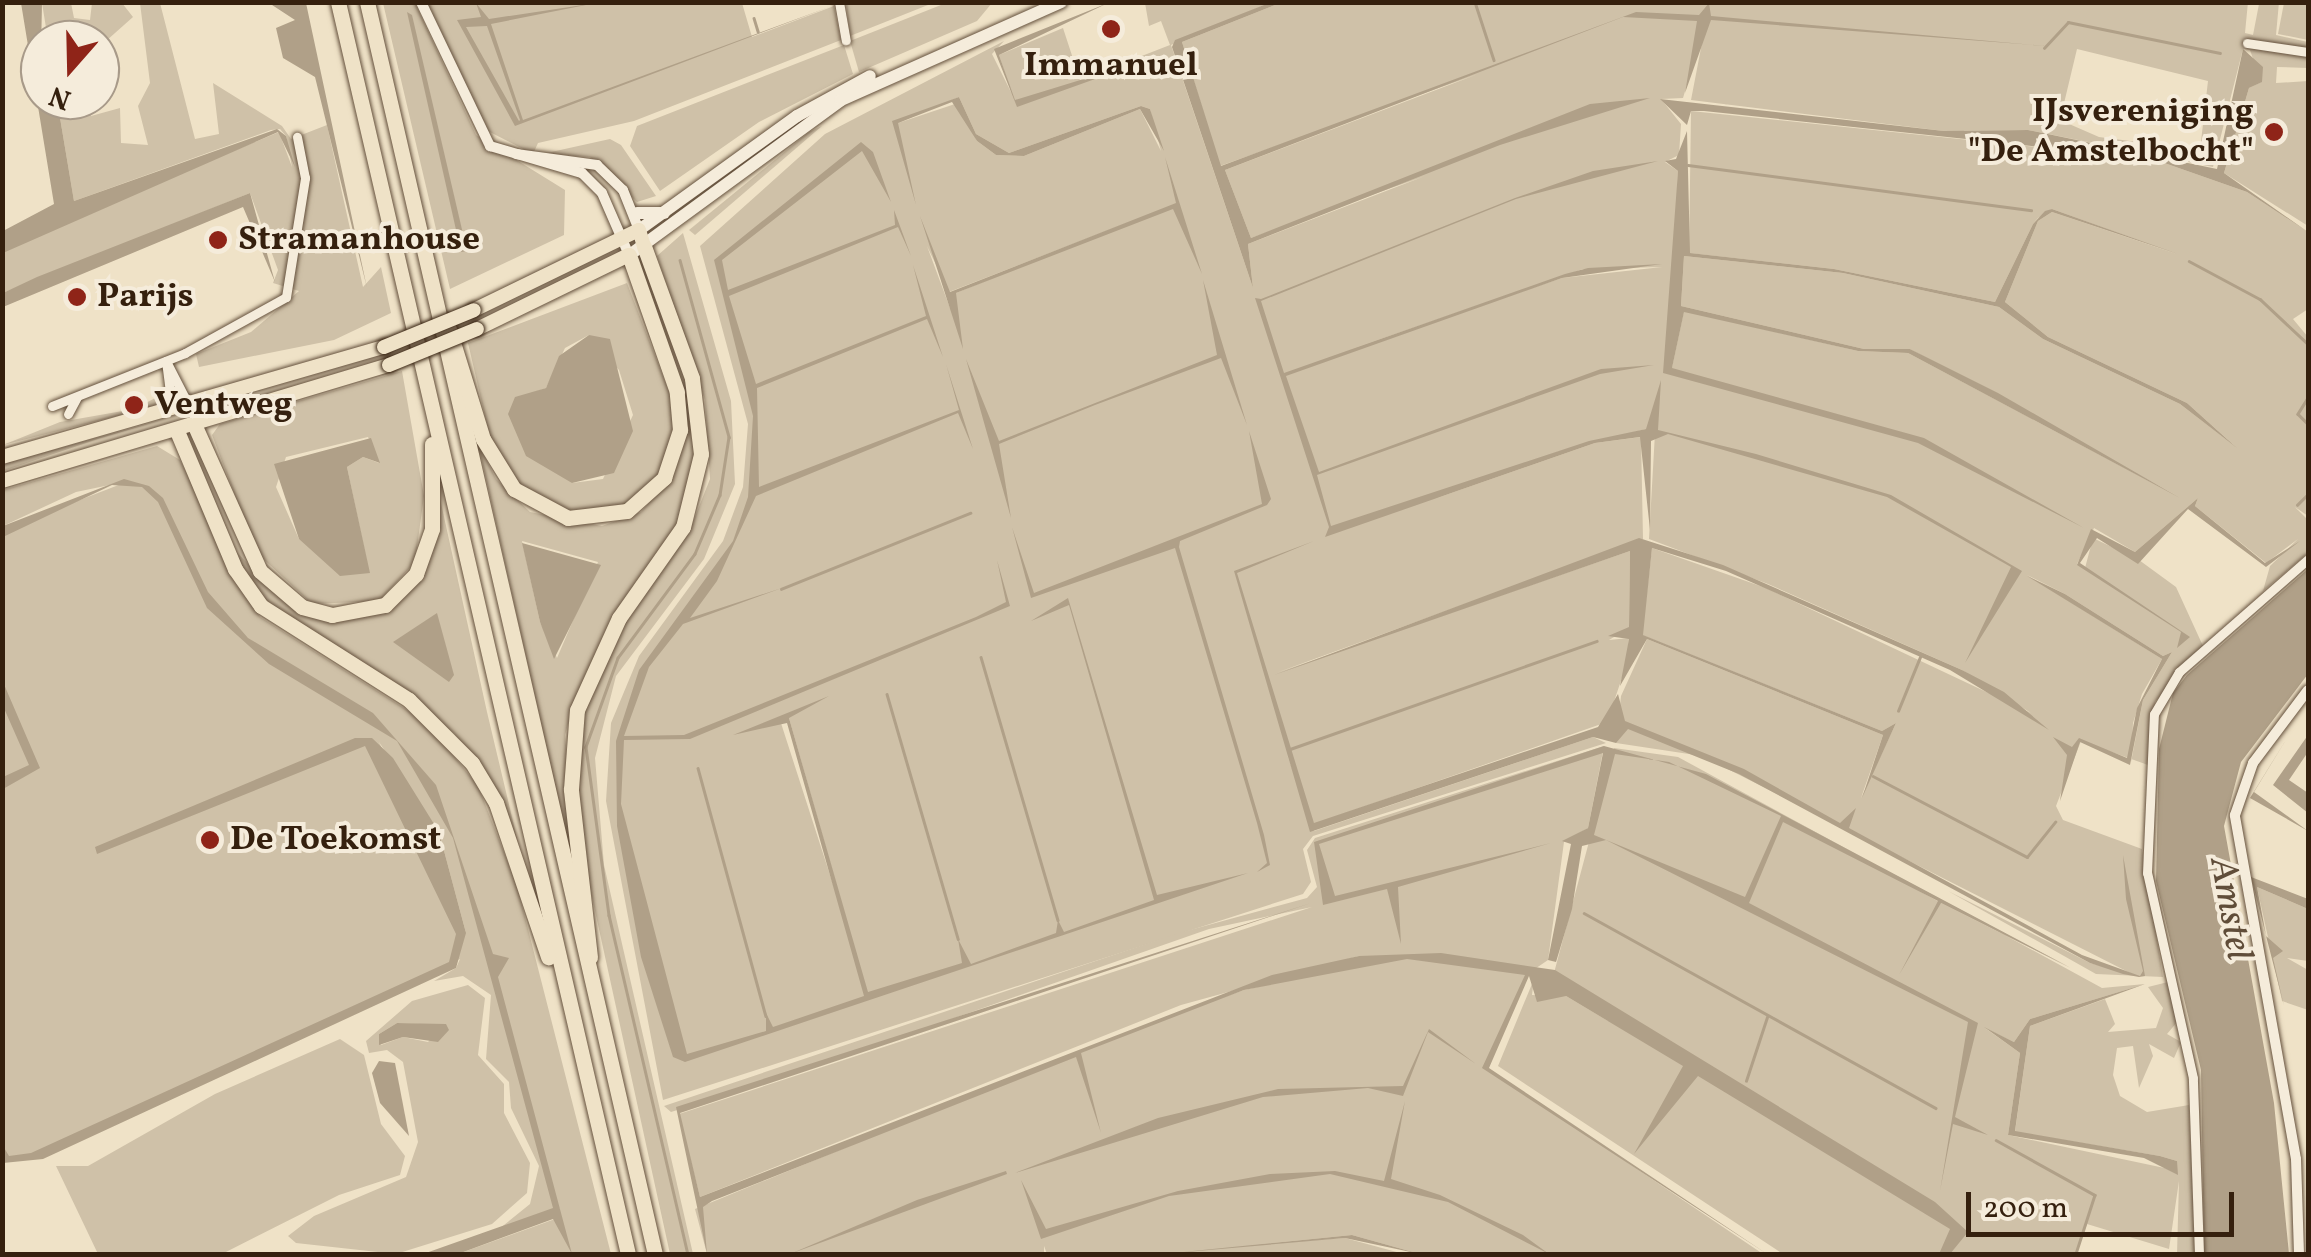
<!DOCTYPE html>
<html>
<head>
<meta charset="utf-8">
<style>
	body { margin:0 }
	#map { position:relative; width:2311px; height:1257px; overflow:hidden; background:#efe2c7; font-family:Vollkorn,serif }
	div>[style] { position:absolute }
	.green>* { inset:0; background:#cfc1a8 }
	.water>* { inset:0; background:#b0a088 }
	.stream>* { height:2.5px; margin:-1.25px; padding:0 1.25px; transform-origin:1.25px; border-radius:1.25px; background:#b0a088 }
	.roads { filter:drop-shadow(0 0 2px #64503c) drop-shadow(0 0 2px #64503c) }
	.minor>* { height:9px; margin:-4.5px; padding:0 4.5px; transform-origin:4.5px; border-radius:4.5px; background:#f5ecdb }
	.tertiary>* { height:10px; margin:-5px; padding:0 5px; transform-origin:5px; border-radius:5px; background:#f5ecdb }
	.secondary>* { height:12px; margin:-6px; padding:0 6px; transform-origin:6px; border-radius:6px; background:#f5ecdb }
	.primary>* { height:14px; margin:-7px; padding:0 7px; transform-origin:7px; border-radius:7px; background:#efe2c7 }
	.motorway>* { height:15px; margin:-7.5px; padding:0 7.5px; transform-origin:7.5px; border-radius:7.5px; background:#efe2c7 }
	.bridges { filter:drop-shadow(0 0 2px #35200e) drop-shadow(0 0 2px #35200e) }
	.primary-bridge>* { height:14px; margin:-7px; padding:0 7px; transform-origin:7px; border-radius:7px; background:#efe2c7 }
	.dots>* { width:28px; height:28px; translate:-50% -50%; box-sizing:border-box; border:5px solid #f5ecdb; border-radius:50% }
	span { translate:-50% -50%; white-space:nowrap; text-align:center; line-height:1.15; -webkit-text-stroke:8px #f5ecdb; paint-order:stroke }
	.poi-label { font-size:35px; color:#35200e; font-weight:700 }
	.right { translate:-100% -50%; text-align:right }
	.left { translate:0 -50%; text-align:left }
	.water-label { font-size:38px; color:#604d39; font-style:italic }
	.frame { position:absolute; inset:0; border:5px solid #35200e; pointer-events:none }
	.north { position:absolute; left:20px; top:20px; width:100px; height:100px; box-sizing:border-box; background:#f5ecdb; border:2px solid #a89a89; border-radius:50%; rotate:200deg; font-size:28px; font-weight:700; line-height:40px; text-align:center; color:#35200e }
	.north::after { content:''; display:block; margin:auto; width:35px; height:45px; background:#8f2418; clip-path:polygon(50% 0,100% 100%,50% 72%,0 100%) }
	.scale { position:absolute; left:1966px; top:1192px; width:268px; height:45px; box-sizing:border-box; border:5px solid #35200e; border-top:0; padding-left:12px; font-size:30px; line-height:35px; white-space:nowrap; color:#35200e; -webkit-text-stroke:8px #f5ecdb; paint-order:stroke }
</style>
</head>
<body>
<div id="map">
	<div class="green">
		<div style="clip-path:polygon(846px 2px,933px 2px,933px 3px,850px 36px)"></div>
		<div style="clip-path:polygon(evenodd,2248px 2px,2245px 33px,2253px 35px,2259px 4px,2279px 2px,2276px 35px,2308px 42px,2308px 68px,2277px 67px,2276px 83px,2308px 81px,2308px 226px,2224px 173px,2249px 88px,2261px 82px,2250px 50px,2243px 49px,2213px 167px,2028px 130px,1944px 131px,1691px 100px,1706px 22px,1683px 98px,1661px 99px,1681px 124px,1679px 155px,1665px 162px,1678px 171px,1671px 372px,1684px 311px,1858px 351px,1908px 353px,2179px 497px,1910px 349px,1864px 349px,1681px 306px,1684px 256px,1843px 273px,1999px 307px,2043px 339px,2180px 404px,2236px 447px,2187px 403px,2048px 337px,2005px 302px,2038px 221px,2052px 212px,2177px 254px,2052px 209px,2038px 218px,2033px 224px,1995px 302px,1834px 269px,1689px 253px,1691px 111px,2153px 159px,2247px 192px,2308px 232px,2308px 309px,2293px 319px,2308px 337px,2308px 516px,2295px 507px,2308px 520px,2308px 553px,2263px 591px,2270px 566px,2298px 539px,2266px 563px,2195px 506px,2198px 498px,2135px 552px,2094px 528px,2077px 564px,2085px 568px,2093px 538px,2139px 560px,2176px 587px,2203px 646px,2155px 702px,2148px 765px,2081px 741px,2056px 806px,2063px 820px,2142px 849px,2163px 977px,2096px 974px,1948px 891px,2090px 963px,2134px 975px,1702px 756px,1616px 743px,1621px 696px,1647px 639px,1883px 735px,1861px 798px,1896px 723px,1882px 731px,1642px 635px,1652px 548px,1766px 588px,2031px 713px,1962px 670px,1768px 584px,1649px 539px,1655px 433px,1646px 429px,1557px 452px,1434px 499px,1595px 443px,1641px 437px,1643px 539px,1276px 673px,1630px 551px,1629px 628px,1609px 640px,1629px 638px,1627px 663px,1607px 722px,1314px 824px,1287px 754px,1314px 831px,1593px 737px,1606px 743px,1313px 836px,1303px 849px,1311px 882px,1303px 894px,663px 1100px,606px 801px,611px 723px,639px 656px,723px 541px,743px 487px,748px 424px,700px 246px,825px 134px,1004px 41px,992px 54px,1012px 94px,999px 55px,1063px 28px,1080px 80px,1170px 45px,1161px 21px,1149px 26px,1145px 3px,1269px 3px,1171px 45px,1253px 288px,1248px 244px,1425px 176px,1251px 238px,1225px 170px,1478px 74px,1220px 166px,1182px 42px,1280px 3px,2248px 2px,2077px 49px,2208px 81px,2200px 150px,2099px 137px,2060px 120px,2077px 49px,2248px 2px,959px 97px,976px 134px,1009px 153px,1141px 106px,1150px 109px,1161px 151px,1140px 109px,1024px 156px,996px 155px,977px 141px,958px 103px,898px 123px,959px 97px,2248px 2px,1132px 221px,956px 293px,950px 308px,927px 246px,949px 292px,1132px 221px,2248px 2px,1662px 267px,1562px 278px,1349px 350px,1583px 269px,1662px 267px,2248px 2px,2027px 575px,2065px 594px,2163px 656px,2172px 652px,2143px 700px,2131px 762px,2133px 723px,2142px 694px,2162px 659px,2027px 575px,2248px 2px,789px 718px,857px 957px,859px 965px,780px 720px,789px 718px)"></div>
		<div style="clip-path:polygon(42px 3px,71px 3px,74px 18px,90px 20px,92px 3px,122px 3px,133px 17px,106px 41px,77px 33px,48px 40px)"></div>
		<div style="clip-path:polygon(140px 3px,160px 3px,195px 139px,219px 134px,213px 83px,282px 126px,291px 139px,327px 125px,363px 287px,381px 267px,391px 313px,334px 340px,199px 367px,196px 354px,251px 332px,299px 291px,273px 283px,278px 270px,250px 193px,3px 293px,2px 253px,104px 205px,279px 132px,292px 167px,286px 136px,280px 129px,271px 130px,74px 201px,57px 100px,88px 100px,91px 116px,120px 108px,121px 143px,148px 145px,138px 106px,150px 83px)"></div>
		<div style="clip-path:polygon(383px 3px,415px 3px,476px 135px,565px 190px,564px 235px,450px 289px)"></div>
		<div style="clip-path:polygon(424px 3px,742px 3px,752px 37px,834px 6px,841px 40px,634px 121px,538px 143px,533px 154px,482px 128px)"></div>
		<div style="clip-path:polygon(946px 3px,992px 3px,977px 21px,859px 72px,850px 41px)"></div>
		<div style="clip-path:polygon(2284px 3px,2308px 5px,2308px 40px,2278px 34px)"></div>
		<div style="clip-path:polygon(844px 45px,853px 74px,759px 122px,660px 191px,630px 146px,637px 126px)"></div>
		<div style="clip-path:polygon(822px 126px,695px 235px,689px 230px,809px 132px)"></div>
		<div style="clip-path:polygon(610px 139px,621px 145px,656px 196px,637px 202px,590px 157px,542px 154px)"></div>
		<div style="clip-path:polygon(683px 233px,731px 401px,735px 484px,704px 559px,616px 676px,595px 758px,604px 865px,693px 1254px,670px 1254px,578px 833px,579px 718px,619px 632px,689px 532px,710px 479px,705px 400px,657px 256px)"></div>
		<div style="clip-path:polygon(evenodd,627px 283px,671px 397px,674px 438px,654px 485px,625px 507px,579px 515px,527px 495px,491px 442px,468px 343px,627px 283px,589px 335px,619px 370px,633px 415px,603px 479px,572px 483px,532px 393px,546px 388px,565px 348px,589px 335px)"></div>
		<div style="clip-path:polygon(evenodd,402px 371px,424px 496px,415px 562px,379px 601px,312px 604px,257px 553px,212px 435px,220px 424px,402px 371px,368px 437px,379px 463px,363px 457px,347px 467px,367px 562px,299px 539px,276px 487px,286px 457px,368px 437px)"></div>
		<div style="clip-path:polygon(evenodd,684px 392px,695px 458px,672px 540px,574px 703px,565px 735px,580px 897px,478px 443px,496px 479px,530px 512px,602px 526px,641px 512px,674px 474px,684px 392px,522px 541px,598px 562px,557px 658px,540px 622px,522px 541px)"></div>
		<div style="clip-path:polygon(165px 393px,156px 406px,3px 445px,60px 422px,134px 409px)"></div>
		<div style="clip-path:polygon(165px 419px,98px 439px,3px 471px,2px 464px)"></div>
		<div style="clip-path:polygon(evenodd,157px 446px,180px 460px,260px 617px,426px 722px,478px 786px,517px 886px,611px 1254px,458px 1254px,555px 1219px,560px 1208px,499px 1229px,530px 1204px,539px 1166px,511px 1108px,509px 1082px,486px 1059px,491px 995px,463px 976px,434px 981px,456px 968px,460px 959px,16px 1161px,3px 1154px,2px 530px,129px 481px,76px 492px,3px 526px,3px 490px,157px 446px,379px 742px,439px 832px,466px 933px,379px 742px)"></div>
		<div style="clip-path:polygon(437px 485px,487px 712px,530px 893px,476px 761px,454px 733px,256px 593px,231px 546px,284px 602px,315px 617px,352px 619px,424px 572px)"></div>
		<div style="clip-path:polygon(1604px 746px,1588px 828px,1564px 842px,1548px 960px,1526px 975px,1486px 1067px,1763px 1254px,1420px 1254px,1352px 1235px,1163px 1254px,1047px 1254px,1044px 1246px,1044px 1254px,707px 1254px,695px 1209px,1156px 1021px,1244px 990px,1385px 959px,1359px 956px,1181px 1005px,700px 1197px,679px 1114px,1312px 907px,1209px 929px,837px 1059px,671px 1112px,664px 1106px,1179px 933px,1307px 898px,1317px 887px,1307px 850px,1315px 838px)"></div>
		<div style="clip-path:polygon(evenodd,1614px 748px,1678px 757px,2102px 988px,2145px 984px,2030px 1019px,2014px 1042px,1985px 1028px,2020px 1053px,2008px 1135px,2174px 1170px,2177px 1161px,2160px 1156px,2015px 1132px,2030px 1026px,2105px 999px,2115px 1024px,2108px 1032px,2156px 1028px,2163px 1008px,2148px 987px,2168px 982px,2178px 1021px,2167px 1034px,2181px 1042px,2174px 1058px,2149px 1044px,2153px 1056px,2139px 1088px,2133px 1046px,2117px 1048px,2113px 1075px,2120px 1096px,2147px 1112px,2189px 1105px,2195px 1254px,2177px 1254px,2179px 1181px,2169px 1249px,2087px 1224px,2076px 1254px,1783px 1254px,1498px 1066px,1534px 979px,1532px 995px,1566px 996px,1608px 1021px,1612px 1009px,1554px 973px,1614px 748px,1786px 817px,2070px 968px,1941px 903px,1786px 817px)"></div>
		<div style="clip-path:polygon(2257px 887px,2308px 909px,2308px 961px,2287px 958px,2308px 970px,2308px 1010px,2282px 1001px)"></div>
		<div style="clip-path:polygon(evenodd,468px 985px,485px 998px,478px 1055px,504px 1084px,504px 1113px,530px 1163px,527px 1193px,492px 1224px,396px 1254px,296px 1243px,288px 1236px,314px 1216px,406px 1177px,418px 1142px,403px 1062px,387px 1050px,369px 1053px,366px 1041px,412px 1001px,468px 985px,397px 1023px,421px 1024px,445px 1024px,428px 1042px,403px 1037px,381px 1045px,379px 1034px,397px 1023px)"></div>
		<div style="clip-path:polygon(340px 1039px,364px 1055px,381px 1124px,405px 1156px,400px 1175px,339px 1195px,222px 1254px,98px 1254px,56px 1166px,88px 1166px,215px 1094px)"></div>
		<div style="clip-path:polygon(1345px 1238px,1404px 1254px,1174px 1254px,1204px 1248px)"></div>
	</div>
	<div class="water">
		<div style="clip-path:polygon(21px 3px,42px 3px,40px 100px,57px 100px,74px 201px,277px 129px,286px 136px,295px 167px,278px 132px,3px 253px,3px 231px,54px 204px)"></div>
		<div style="clip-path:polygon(269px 3px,306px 3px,367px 288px,315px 77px,283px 58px,276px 28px,295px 20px)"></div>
		<div style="clip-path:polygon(evenodd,476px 3px,489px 19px,596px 3px,491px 24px,523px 120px,832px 6px,515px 126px,457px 20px,481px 17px,476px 3px,487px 26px,520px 120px,519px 121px,466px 27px,487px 26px)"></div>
		<div style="clip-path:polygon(1108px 3px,999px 55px,1015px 100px,1162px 55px,1017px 107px,994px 49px)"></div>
		<div style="clip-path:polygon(1269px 3px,1280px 3px,1182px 42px,1221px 166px,1636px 12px,1699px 15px,1709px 3px,1711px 16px,2046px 46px,1711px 20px,1685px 93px,1697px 21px,1623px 17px,1225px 170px,1251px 238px,1590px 104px,1650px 98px,1500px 145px,1248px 244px,1253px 288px,1172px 47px,1175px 40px)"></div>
		<div style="clip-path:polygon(407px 12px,412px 15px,467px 251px,461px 252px)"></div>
		<div style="clip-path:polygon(2243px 49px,2263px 67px,2262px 82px,2249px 88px,2224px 173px,2308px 232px,2247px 192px,2153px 159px,1704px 111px,1691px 111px,1687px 125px,1660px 99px,1944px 131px,2028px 130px,2217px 169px)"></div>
		<div style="clip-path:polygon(959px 97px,976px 134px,1009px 153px,1141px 106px,1150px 109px,1164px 151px,1140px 109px,1024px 156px,996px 155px,977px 141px,952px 102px,898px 123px,916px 205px,892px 121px)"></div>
		<div style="clip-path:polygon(1687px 131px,1690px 253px,1834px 269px,1995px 302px,2033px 224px,2045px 211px,2052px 209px,2178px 254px,2052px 212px,2038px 221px,2005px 302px,2048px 337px,2187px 403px,2237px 448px,2180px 404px,2043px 339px,1999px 307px,1843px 273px,1684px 256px,1681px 306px,1864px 349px,1910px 349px,1998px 393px,2180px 498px,1908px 353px,1858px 351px,1684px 312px,1672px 368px,1924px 438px,2084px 528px,1918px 443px,1663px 373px,1678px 171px,1665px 161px,1676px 159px)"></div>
		<div style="clip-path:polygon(861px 142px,873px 152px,891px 202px,862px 151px,722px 260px,728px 290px,895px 225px,894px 210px,911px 256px,898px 227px,729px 296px,756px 384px,926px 316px,913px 265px,943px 357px,927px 319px,757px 388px,759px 487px,959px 410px,946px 364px,973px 449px,958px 413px,756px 496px,717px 581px,690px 618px,782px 588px,683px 624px,649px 667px,624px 736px,684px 735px,976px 617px,1006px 602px,997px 560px,1010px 606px,690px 739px,624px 740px,621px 804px,687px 1054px,766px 1031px,766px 1013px,773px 1027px,864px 996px,787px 723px,733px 735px,829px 696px,789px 718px,868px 992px,962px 963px,958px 939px,971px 964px,1056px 933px,1058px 920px,1064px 932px,1154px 900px,1069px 605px,1031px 621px,1068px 598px,1157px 895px,1248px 873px,685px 1062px,673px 1057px,641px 957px,617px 826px,616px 741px,639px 670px,733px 541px,748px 497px,753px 416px,714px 260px)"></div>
		<div style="clip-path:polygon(1165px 157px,1202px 274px,1173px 209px,956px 293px,963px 349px,920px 216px,950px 292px,1176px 203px)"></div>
		<div style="clip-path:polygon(1658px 161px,1516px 199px,1261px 301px,1284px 373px,1565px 274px,1588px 268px,1662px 264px,1562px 278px,1286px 376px,1319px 472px,1601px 369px,1654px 365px,1600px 374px,1317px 475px,1331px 526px,1589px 441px,1646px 429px,1661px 380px,1658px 430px,1756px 454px,1891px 495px,2022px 571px,1965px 663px,2011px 567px,1887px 497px,1668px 434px,1651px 441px,1650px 530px,1640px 437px,1595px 443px,1325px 537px,1329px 527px,1255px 298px,1261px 299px,1515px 198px,1593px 171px)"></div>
		<div style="clip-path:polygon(250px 193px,275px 282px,243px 207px,3px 307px,3px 293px,37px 277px)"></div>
		<div style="clip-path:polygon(1203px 280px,1247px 425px,1221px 358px,1095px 405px,999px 444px,1011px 518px,966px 359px,999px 441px,1217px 355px)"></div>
		<div style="clip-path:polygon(589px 335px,610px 339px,633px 431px,614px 473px,572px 483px,526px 456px,508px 414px,515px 397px,546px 388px,559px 356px)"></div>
		<div style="clip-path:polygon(1249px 431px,1271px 499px,1267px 505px,1180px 541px,1179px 547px,1264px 835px,1270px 865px,1257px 872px,1267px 863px,1257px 823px,1175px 548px,1031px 598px,1012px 527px,1034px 593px,1262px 504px)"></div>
		<div style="clip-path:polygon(371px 438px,380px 463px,363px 457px,347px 467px,370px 573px,340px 576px,299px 539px,274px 464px)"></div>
		<div style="clip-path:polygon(124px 479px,149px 486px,163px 498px,208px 592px,248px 638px,373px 713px,436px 785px,493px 954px,509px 958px,498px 977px,572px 1254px,553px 1219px,458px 1254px,423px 1254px,553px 1208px,453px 838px,397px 741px,269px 664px,207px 608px,158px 502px,142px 487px,112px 485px,3px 537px,3px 526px)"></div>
		<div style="clip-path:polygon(2198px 498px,2195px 506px,2265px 563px,2300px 541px,2266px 567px,2188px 509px,2138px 564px,2097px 538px,2080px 563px,2190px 637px,2177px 648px,2181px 632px,2077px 565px,2091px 529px,2135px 552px)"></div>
		<div style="clip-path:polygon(1639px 538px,1723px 565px,1962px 670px,2004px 692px,2049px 730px,1950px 670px,1726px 571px,1652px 548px,1643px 635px,1882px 731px,1896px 723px,1862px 798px,1883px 735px,1647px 639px,1620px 686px,1629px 639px,1608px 636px,1629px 627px,1630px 551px,1274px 675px)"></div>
		<div style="clip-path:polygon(1314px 541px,1237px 573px,1314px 823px,1598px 727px,1618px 694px,1625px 721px,1744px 769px,1840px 823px,1856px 808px,1849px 828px,2082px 955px,2140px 976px,2143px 971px,2126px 899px,2123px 855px,2145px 976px,2139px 977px,2123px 974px,2090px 963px,1739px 774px,1628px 729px,1616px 743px,1593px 737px,1310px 832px,1234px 571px)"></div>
		<div style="clip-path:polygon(522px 543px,601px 565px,554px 659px,540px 622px)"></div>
		<div style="clip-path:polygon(2308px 569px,2308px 674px,2241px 762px,2224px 826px,2274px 1103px,2289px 1254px,2204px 1254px,2201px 1070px,2156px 881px,2159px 749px,2173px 693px,2187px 675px)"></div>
		<div style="clip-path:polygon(2027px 576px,2065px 594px,2163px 656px,2172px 652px,2143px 700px,2130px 765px,2080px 742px,2060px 801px,2067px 755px,2053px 737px,2072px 747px,2079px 738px,2127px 758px,2137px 708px,2162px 659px)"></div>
		<div style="clip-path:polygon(437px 613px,454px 675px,449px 682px,393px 642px)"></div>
		<div style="clip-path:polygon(3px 682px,40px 768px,3px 789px,3px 777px,29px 765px,3px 706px)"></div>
		<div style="clip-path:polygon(2308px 704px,2254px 792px,2308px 831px,2250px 798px)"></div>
		<div style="clip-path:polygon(2308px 735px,2308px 752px,2289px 780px,2308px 793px,2308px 813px,2273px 785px)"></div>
		<div style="clip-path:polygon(355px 738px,372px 738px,393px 758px,439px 832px,466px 933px,456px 968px,43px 1159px,3px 1163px,3px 1146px,9px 1156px,31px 1153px,449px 962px,456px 934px,365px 746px,97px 854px,95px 847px)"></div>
		<div style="clip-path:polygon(evenodd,1604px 746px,1706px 774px,2071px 968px,1941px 903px,1899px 975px,1938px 901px,1783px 822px,1749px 903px,1978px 1023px,1955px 1117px,1988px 1135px,1953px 1124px,1940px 1191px,1968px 1022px,1606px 840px,1582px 846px,1572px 909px,1556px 962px,1548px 960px,1571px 844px,1562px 841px,1588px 828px,1603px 753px,1319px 844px,1335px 896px,1551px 843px,1398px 887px,1401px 944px,1387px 889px,1323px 905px,1314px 842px,1604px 746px,1615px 754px,1669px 762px,1781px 816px,1745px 897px,1594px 835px,1615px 754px)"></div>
		<div style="clip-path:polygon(2251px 877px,2308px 899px,2308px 909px,2257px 887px,2266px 936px,2283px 951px,2273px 958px,2284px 1006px)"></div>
		<div style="clip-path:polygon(1311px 903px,680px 1113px,700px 1197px,1272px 975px,1359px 956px,1441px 953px,1555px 970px,1935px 1202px,1968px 1232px,1950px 1254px,1939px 1254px,1950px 1229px,1698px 1076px,1634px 1154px,1683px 1066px,1566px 996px,1537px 1002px,1529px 976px,1489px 1068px,1767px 1254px,1482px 1068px,1525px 975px,1407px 959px,1244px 990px,1081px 1053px,1101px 1133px,1076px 1057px,712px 1201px,703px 1207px,707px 1254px,676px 1107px)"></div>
		<div style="clip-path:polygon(2145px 984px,2030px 1026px,2015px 1131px,2160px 1156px,2177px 1161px,2178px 1175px,2144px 1158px,2008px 1135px,2020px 1053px,1984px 1027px,2014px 1042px,2030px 1019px)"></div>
		<div style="clip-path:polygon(397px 1023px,446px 1024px,449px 1030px,438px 1042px,403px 1037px,379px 1045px,379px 1034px)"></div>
		<div style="clip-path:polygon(1429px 1029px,1476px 1064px,1428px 1032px,1403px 1096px,1368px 1088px,1263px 1097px,1015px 1173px,1158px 1118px,1278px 1089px,1403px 1086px)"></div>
		<div style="clip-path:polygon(379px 1061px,395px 1063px,409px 1136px,380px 1103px,372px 1073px)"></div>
		<div style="clip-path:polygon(1405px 1101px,1391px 1179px,1440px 1195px,1523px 1235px,1549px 1254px,1448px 1202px,1330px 1174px,1169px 1196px,1041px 1239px,1021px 1180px,1046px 1229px,1178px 1191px,1270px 1174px,1335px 1171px,1384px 1181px)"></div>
		<div style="clip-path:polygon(1006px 1171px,1007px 1174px,790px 1254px,917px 1200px)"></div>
		<div style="clip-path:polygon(1352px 1235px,1420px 1254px,1345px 1238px,1163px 1254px)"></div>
	</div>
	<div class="stream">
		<div style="left:1475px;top:2px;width:61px;rotate:71.9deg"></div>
		<div style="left:754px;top:18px;width:14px;rotate:73deg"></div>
		<div style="left:2044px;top:48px;width:35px;rotate:-47deg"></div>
		<div style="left:2068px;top:22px;width:155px;rotate:11.5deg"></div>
		<div style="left:1688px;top:165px;width:346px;rotate:7.5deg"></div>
		<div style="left:680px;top:260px;width:184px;rotate:74.5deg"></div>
		<div style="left:729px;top:437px;width:59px;rotate:98.8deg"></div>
		<div style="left:720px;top:495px;width:64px;rotate:113deg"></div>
		<div style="left:695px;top:554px;width:129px;rotate:126.5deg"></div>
		<div style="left:618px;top:658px;width:95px;rotate:109.8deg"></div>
		<div style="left:586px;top:747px;width:170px;rotate:82.2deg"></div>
		<div style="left:609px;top:915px;width:348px;rotate:76.9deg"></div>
		<div style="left:2189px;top:261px;width:81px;rotate:28.2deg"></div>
		<div style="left:2260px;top:299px;width:66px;rotate:43.2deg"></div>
		<div style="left:2308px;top:398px;width:19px;rotate:122deg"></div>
		<div style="left:2298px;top:414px;width:14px;rotate:45deg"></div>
		<div style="left:2297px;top:505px;width:16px;rotate:-45deg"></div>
		<div style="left:781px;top:589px;width:204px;rotate:-21.9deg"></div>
		<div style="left:981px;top:657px;width:274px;rotate:73.7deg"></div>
		<div style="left:887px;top:694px;width:255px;rotate:73.8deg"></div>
		<div style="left:1898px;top:711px;width:58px;rotate:-67.8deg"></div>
		<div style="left:1290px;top:749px;width:325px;rotate:-19.4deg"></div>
		<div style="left:698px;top:768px;width:257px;rotate:74.7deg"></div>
		<div style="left:1873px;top:776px;width:174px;rotate:27.7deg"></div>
		<div style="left:2027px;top:857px;width:45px;rotate:-51.3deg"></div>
		<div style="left:1584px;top:913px;width:402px;rotate:29deg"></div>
		<div style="left:1746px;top:1081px;width:67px;rotate:-71.8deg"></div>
		<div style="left:1996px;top:1140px;width:113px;rotate:29.1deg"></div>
		<div style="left:2095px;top:1195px;width:62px;rotate:107.9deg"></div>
	</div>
	<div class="roads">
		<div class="minor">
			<div style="left:839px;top:2px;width:39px;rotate:80deg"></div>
			<div style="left:2247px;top:43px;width:62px;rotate:8.4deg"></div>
			<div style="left:166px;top:361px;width:48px;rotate:62.9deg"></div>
			<div style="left:166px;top:361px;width:47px;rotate:82.7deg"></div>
			<div style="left:52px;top:406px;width:143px;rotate:-21.7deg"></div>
			<div style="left:185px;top:353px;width:115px;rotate:-29deg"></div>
			<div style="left:286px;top:297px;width:121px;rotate:-80.9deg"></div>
			<div style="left:305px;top:178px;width:42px;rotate:-101deg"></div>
			<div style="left:68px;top:414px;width:19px;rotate:-62deg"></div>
			<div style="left:2199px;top:1254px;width:176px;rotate:-92deg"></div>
			<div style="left:2193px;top:1078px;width:210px;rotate:-102.6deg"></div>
			<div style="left:2147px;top:873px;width:159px;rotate:-87.5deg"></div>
			<div style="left:2154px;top:714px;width:49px;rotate:-59.2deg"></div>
			<div style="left:2179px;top:672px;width:171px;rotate:-41.2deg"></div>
		</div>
		<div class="tertiary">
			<div style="left:421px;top:2px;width:160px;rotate:64.4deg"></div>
			<div style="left:490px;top:146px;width:96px;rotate:16.4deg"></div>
			<div style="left:582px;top:173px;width:28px;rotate:45deg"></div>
			<div style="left:602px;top:193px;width:68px;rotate:66.5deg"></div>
			<div style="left:516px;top:154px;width:82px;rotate:7.7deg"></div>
			<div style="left:597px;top:165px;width:36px;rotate:44deg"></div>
			<div style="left:623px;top:190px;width:43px;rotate:68.2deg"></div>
			<div style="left:2299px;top:1254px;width:95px;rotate:-91.8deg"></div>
			<div style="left:2296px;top:1159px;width:349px;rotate:-100.1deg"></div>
			<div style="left:2235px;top:815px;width:55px;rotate:-70.9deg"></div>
			<div style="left:2253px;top:763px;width:91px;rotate:-53deg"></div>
		</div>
		<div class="secondary">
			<div style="left:637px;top:213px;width:27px"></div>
			<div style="left:639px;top:230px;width:195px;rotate:-35.8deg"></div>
			<div style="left:797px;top:116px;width:83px;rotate:-28.7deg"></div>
			<div style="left:635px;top:251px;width:255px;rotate:-36.2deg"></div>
			<div style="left:841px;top:100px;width:241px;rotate:-24deg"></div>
		</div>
		<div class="primary">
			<div style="left:474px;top:310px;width:183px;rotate:-25.9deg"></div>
			<div style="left:639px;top:230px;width:17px;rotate:73deg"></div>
			<div style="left:477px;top:329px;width:169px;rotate:-26deg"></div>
			<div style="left:2px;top:457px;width:398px;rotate:-16.1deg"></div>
			<div style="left:2px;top:481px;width:404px;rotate:-16.7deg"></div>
		</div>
		<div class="motorway">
			<div style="left:338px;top:2px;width:1285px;rotate:76.96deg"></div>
			<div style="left:367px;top:2px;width:1285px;rotate:77.05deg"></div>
			<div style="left:448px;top:326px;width:118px;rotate:72.8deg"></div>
			<div style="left:483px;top:439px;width:59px;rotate:58.2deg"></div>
			<div style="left:514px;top:489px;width:61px;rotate:28.2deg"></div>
			<div style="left:568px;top:518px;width:59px;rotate:-6.8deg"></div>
			<div style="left:627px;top:511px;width:50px;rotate:-41.7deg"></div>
			<div style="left:664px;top:478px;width:51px;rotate:-71.6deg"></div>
			<div style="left:680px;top:430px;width:38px;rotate:-95deg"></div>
			<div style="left:677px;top:392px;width:145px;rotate:-109.3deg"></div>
			<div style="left:194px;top:424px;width:161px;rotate:65.8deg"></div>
			<div style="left:260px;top:571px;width:55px;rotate:40.6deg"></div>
			<div style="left:302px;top:607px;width:31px;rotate:15deg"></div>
			<div style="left:332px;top:615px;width:54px;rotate:-10.7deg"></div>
			<div style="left:385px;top:605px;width:44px;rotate:-45deg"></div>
			<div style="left:416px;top:574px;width:48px;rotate:-70.4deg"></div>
			<div style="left:432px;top:529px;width:85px;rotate:-90deg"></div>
			<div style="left:177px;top:431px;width:150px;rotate:67.2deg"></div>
			<div style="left:235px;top:569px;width:45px;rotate:54.9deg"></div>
			<div style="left:261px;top:606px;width:175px;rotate:32.4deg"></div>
			<div style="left:409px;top:700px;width:89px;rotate:45deg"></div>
			<div style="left:472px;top:763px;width:47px;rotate:59deg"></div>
			<div style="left:496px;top:803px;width:163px;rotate:71.3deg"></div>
			<div style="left:590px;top:957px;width:169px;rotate:-96.5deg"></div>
			<div style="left:571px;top:789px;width:79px;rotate:-85.7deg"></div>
			<div style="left:577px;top:710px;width:101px;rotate:-65.5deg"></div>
			<div style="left:619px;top:618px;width:111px;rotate:-54.9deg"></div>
			<div style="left:683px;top:527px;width:75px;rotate:-76.1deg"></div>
			<div style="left:701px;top:454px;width:77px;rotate:-96.8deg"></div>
			<div style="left:692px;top:378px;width:140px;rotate:-110deg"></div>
		</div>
	</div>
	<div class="bridges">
		<div class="primary-bridge">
			<div style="left:384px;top:347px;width:97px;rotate:-22.3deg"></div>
			<div style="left:389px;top:365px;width:95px;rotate:-22.2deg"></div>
		</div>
	</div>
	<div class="dots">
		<div style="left:1111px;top:29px;background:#8f2418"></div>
		<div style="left:2274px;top:132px;background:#8f2418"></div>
		<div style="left:218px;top:240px;background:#8f2418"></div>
		<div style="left:77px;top:297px;background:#8f2418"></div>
		<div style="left:134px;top:405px;background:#8f2418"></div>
		<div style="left:210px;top:840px;background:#8f2418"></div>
	</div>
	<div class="poi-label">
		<span style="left:1111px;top:66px">Immanuel</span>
		<span class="right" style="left:2254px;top:132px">IJsvereniging<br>"De Amstelbocht"</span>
		<span class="left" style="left:238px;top:240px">Stramanhouse</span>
		<span class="left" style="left:97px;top:297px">Parijs</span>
		<span class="left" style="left:154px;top:405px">Ventweg</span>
		<span class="left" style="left:230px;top:840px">De Toekomst</span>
	</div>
	<div class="water-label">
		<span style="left:2229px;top:909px;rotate:80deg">Amstel</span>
	</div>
	<div class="frame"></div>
	<div class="north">N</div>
	<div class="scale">200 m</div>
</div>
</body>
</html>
